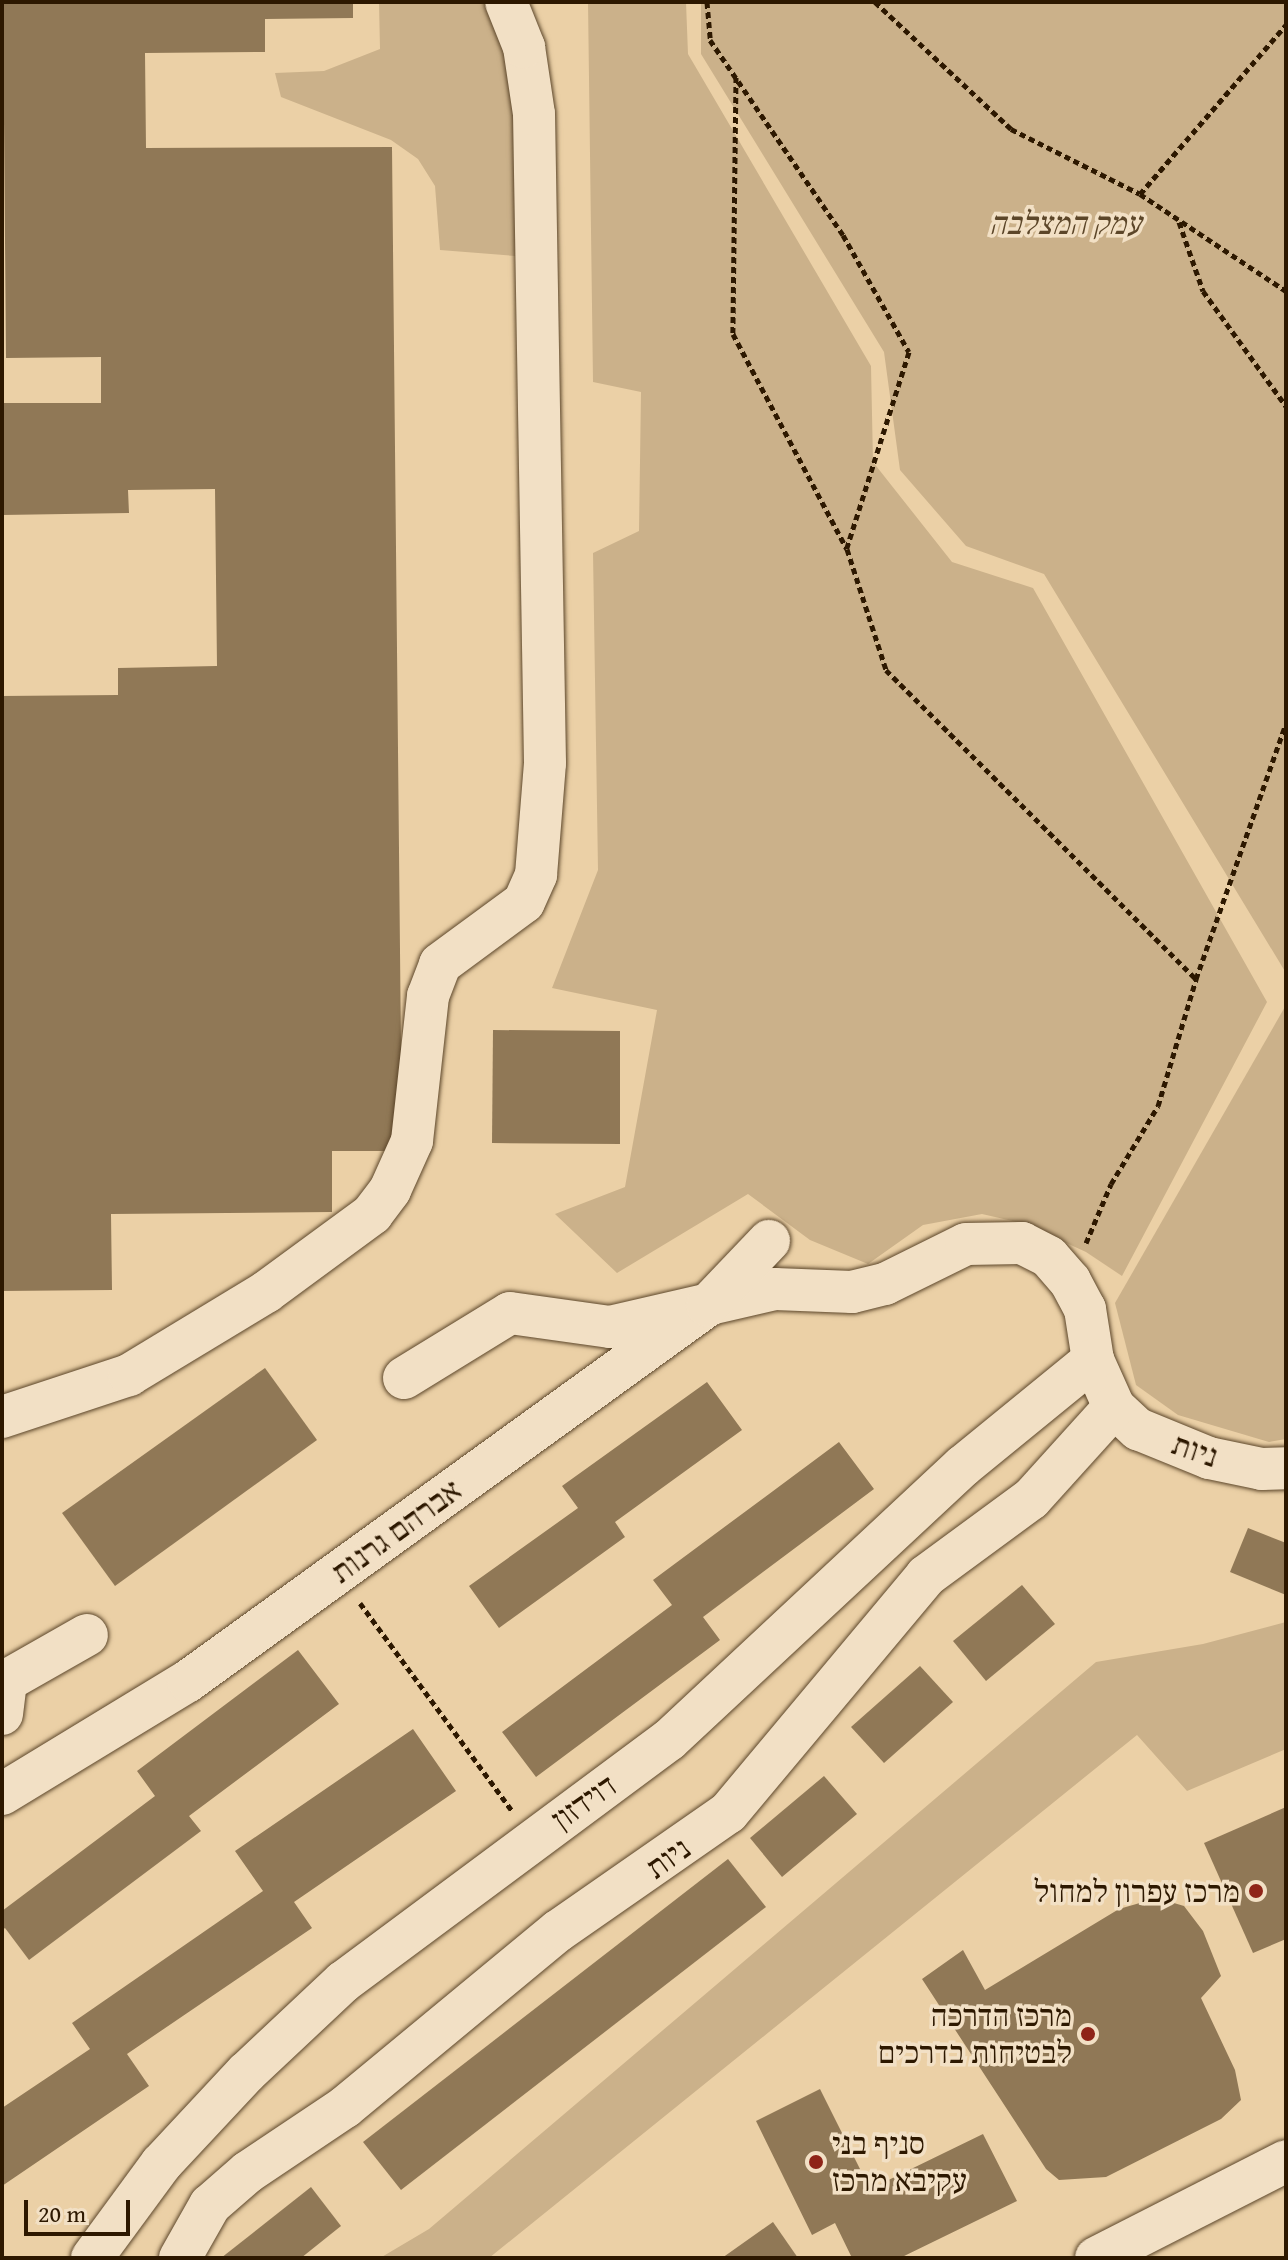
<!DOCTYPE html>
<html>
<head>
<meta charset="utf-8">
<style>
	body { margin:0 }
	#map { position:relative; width:1288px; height:2260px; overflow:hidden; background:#ebd0a6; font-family:"Gentium Book Plus","Frank Ruhl Libre",serif }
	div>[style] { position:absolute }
	.green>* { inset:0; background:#cbb18a }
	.building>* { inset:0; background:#907856 }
	.path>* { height:5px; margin-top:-2.5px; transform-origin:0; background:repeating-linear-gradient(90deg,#2d1800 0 6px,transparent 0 10px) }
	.roads { filter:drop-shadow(0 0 2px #5c462a) drop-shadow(0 0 2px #5c462a) }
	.minor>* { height:42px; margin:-21px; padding:0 21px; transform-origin:21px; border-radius:21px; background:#f2e0c5 }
	.dots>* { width:22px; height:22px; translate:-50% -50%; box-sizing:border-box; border:4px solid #f2e0c5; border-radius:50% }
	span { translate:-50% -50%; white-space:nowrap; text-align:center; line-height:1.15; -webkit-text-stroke:7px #f2e0c5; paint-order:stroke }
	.park-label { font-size:32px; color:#5c4629; font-style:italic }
	.street-label { font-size:32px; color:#2d1800 }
	.poi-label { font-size:32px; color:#2d1800 }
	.right { translate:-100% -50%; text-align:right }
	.left { translate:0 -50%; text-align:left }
	.frame { position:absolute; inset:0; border:4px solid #2d1800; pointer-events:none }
	.scale { position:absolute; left:24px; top:2200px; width:106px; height:36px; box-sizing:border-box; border:4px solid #2d1800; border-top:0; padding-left:10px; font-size:24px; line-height:28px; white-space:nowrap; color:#2d1800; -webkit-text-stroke:6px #f2e0c5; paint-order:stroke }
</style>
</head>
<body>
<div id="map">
	<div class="green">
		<div style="clip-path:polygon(379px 2px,489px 2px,515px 60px,524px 145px,515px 256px,440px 250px,435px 186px,418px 159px,391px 140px,281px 97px,275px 73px,324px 71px,380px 49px)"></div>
		<div style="clip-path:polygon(588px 2px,686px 2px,688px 54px,871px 366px,873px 462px,952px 562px,1033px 588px,1267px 1002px,1122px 1276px,1086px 1252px,1025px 1224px,982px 1214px,923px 1225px,868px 1264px,810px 1240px,748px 1194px,617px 1273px,555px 1214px,625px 1187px,657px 1010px,552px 988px,598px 870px,593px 553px,639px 531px,641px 392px,593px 382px)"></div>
		<div style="clip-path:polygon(701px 2px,1286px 2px,1286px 973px,1044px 574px,966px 546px,900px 470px,884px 352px,701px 54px)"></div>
		<div style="clip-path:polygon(1286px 1005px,1286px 1439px,1269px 1442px,1178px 1415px,1136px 1385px,1115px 1303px)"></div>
		<div style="clip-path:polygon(1286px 1622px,1286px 1749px,1187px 1791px,1137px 1735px,489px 2258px,380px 2258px,429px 2229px,1096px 1662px,1203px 1644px)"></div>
	</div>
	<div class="building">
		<div style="clip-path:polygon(3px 2px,353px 2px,353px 18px,265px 19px,265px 52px,145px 53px,146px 148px,392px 147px,402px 1151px,332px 1151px,332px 1212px,111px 1214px,112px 1290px,2px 1291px,2px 696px,118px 695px,118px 668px,217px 666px,215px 489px,128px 490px,129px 513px,2px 515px,2px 403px,101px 403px,101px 357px,6px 358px)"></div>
		<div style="clip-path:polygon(493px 1030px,620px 1031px,620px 1144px,492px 1143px)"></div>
		<div style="clip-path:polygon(265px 1368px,317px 1440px,115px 1586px,62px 1513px)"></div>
		<div style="clip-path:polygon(707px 1382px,742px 1430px,615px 1522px,625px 1537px,499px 1628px,469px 1586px,578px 1508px,562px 1486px)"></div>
		<div style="clip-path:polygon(839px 1442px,874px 1489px,703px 1617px,720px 1640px,536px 1777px,502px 1732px,672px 1605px,653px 1580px)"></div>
		<div style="clip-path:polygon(1248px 1528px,1286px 1543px,1286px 1595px,1230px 1572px)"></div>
		<div style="clip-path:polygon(1022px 1585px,1055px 1624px,986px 1681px,953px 1641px)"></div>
		<div style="clip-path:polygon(298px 1650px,339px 1704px,189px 1816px,201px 1831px,29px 1960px,5px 1928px,2px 1930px,2px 1911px,155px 1796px,137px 1771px)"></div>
		<div style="clip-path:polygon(920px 1666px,953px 1702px,884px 1763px,851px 1727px)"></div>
		<div style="clip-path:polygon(413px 1729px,456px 1791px,294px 1902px,312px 1928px,127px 2054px,149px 2086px,2px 2186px,2px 2108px,90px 2049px,72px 2023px,263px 1891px,235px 1851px)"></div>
		<div style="clip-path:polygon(824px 1776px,857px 1814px,782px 1877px,750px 1838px)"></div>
		<div style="clip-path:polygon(1286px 1807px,1286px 1939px,1253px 1953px,1204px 1843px)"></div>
		<div style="clip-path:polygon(728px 1859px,766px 1907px,401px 2190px,363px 2142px)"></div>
		<div style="clip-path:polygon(1157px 1898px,1184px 1906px,1203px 1931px,1221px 1976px,1201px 1998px,1235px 2070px,1241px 2100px,1221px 2119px,1106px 2177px,1059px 2180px,1046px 2169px,922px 1979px,963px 1950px,985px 1990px,1119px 1909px)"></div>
		<div style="clip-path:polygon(820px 2089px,870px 2189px,983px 2134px,1017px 2201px,900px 2258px,852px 2258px,835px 2223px,812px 2235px,756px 2121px)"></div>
		<div style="clip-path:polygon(311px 2187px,341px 2226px,301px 2258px,221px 2258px)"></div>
		<div style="clip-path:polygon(773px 2222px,798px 2258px,722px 2258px)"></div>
	</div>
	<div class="path">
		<div style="left:707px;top:2px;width:38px;rotate:85deg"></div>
		<div style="left:710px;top:40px;width:236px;rotate:55.7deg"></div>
		<div style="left:843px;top:235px;width:134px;rotate:60.6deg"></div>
		<div style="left:909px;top:352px;width:206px;rotate:107.6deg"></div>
		<div style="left:875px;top:2px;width:186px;rotate:43deg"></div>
		<div style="left:1011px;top:129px;width:144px;rotate:26.7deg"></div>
		<div style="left:1140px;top:194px;width:175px;rotate:33.6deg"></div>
		<div style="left:736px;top:77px;width:257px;rotate:90.7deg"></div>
		<div style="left:733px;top:334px;width:243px;rotate:62.1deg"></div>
		<div style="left:847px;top:549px;width:127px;rotate:72.1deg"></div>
		<div style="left:886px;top:670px;width:438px;rotate:44.9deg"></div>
		<div style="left:1196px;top:979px;width:270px;rotate:-70.6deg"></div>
		<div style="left:1140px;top:194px;width:223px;rotate:-49.2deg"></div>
		<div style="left:1179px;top:222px;width:73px;rotate:70.8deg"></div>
		<div style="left:1203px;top:291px;width:142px;rotate:54.2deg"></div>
		<div style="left:1086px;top:1243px;width:64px;rotate:-67deg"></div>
		<div style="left:1111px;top:1184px;width:91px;rotate:-58.9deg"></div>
		<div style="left:1158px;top:1106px;width:133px;rotate:-73.3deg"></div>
		<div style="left:360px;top:1603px;width:258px;rotate:53.8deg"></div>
	</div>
	<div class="roads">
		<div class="minor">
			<div style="left:404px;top:1378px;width:124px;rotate:-31.5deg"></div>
			<div style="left:510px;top:1313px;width:101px;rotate:8deg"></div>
			<div style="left:610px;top:1327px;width:169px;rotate:-13deg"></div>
			<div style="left:775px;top:1289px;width:77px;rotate:2.2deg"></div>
			<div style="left:852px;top:1292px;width:34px;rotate:-14deg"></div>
			<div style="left:885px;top:1284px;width:90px;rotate:-26.3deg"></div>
			<div style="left:966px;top:1244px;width:56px;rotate:-1deg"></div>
			<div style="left:1022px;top:1243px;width:30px;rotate:27deg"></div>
			<div style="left:1049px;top:1257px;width:32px;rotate:49deg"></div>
			<div style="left:1070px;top:1281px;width:32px;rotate:62deg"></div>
			<div style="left:1085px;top:1309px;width:52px;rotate:81.1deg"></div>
			<div style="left:1093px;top:1360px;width:51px;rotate:65.9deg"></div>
			<div style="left:1114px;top:1407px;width:33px;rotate:43deg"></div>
			<div style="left:1138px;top:1429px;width:77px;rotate:22.2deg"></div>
			<div style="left:1209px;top:1458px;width:54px;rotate:11.7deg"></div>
			<div style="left:1262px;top:1469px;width:24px;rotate:-2deg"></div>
			<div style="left:2px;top:1417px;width:134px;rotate:-18.3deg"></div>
			<div style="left:129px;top:1375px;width:160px;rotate:-31.2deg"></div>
			<div style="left:266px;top:1292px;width:132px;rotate:-36.3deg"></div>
			<div style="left:372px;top:1214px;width:30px;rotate:-53deg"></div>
			<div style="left:390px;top:1190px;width:54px;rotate:-65.8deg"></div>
			<div style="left:412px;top:1141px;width:146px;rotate:-83.7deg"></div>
			<div style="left:428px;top:996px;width:34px;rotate:-69deg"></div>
			<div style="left:440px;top:964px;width:104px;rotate:-36.4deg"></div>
			<div style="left:524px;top:902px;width:30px;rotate:-66deg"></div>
			<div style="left:536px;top:875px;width:112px;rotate:-85.4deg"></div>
			<div style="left:545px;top:763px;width:649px;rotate:-90.97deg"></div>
			<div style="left:534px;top:114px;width:68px;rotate:-98.5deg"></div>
			<div style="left:524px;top:47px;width:48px;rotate:-111.8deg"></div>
			<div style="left:2px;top:1714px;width:33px;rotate:-83deg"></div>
			<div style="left:6px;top:1681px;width:93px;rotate:-29.6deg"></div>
			<div style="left:2px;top:1794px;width:218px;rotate:-31.3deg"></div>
			<div style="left:188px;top:1681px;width:640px;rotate:-35.85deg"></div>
			<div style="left:707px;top:1306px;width:90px;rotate:-46.4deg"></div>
			<div style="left:92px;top:2258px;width:117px;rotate:-53.7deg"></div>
			<div style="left:161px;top:2164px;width:125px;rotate:-47deg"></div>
			<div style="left:246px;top:2073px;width:133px;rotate:-43.2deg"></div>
			<div style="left:343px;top:1982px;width:406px;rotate:-36.6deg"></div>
			<div style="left:669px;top:1740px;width:402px;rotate:-43deg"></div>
			<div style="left:963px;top:1466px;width:168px;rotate:-39.2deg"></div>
			<div style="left:180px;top:2258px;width:61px;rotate:-60.5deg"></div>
			<div style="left:210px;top:2205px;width:50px;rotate:-41deg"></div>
			<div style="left:248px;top:2172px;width:117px;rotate:-33.8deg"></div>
			<div style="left:345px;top:2107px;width:276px;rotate:-39.6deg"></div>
			<div style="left:558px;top:1931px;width:207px;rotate:-34.8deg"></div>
			<div style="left:728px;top:1813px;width:309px;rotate:-50.1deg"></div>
			<div style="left:926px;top:1576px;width:130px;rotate:-36.3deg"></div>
			<div style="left:1031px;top:1499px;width:124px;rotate:-47.9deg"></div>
			<div style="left:1096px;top:2258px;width:213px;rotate:-27deg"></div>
		</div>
	</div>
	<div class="dots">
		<div style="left:1256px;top:1891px;background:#8f2418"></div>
		<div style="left:1088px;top:2034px;background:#8f2418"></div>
		<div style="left:816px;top:2162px;background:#8f2418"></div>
	</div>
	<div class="park-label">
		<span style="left:1065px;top:223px">עמק המצלבה</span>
	</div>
	<div class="street-label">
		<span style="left:1195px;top:1450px;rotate:19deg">ניות</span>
		<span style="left:396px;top:1531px;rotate:-36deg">אברהם גרנות</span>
		<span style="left:584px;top:1802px;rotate:-35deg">דוידזון</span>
		<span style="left:668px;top:1858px;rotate:-36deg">ניות</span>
	</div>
	<div class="poi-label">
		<span class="right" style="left:1240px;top:1891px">מרכז עפרון למחול</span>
		<span class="right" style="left:1072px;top:2034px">מרכז הדרכה<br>לבטיחות בדרכים</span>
		<span class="left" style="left:832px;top:2162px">סניף בני<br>עקיבא מרכז</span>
	</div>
	<div class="frame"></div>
	<div class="scale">20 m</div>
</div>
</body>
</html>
